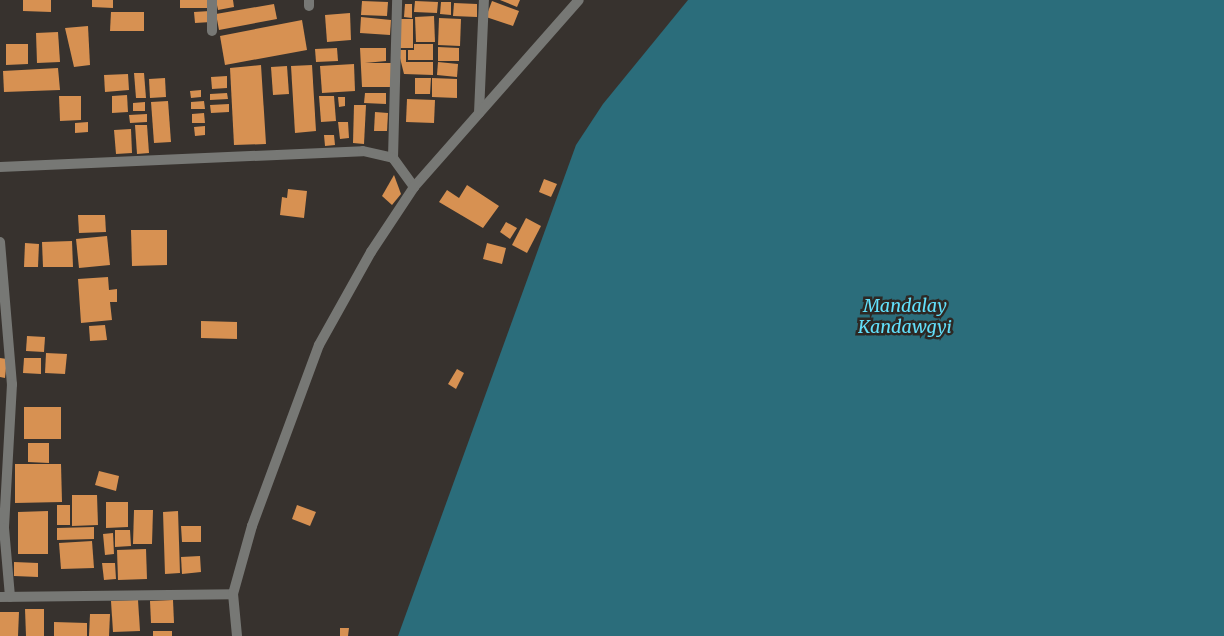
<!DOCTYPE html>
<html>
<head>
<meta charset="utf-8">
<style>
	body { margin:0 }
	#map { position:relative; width:1224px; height:636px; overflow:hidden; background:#37322e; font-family:Merriweather,serif }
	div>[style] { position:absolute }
	.water>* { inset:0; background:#2b6d7b }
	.building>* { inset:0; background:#d79152 }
	.street>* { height:10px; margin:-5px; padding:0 5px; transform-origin:5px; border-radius:5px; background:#777875 }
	span { translate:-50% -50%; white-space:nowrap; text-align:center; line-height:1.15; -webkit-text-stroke:5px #2d2824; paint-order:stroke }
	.water-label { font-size:18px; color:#62e0fb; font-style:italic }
</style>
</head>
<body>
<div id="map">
	<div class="water">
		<div style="clip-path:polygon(688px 0,1224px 0,1224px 636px,398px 636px,576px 145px,603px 104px)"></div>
	</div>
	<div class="building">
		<div style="clip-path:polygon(23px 0,51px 0,51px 12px,23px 11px)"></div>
		<div style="clip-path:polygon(92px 0,113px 0,113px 8px,92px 7px)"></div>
		<div style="clip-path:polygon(180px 0,208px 0,208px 8px,180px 8px)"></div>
		<div style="clip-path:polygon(216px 0,233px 0,234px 7px,218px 10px)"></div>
		<div style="clip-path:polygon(500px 0,520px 0,517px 7px)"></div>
		<div style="clip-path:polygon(362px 1px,388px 2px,387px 16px,361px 15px)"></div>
		<div style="clip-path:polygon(415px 1px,438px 2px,437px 13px,414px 12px)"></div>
		<div style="clip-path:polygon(492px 1px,519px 11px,513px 26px,486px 17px)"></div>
		<div style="clip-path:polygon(441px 2px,451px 2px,451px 15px,440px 14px)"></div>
		<div style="clip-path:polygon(454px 3px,477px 4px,477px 17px,453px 16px)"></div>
		<div style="clip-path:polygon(274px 4px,277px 19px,219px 30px,216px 14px)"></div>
		<div style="clip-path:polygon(405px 4px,412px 4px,412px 18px,404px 17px)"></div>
		<div style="clip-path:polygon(210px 11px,211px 22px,195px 23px,194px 12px)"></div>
		<div style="clip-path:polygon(111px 12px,144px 12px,144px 31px,110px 31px)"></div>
		<div style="clip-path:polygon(350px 13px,351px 40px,327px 42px,325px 15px)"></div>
		<div style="clip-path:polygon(434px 16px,435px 42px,416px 42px,415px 17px)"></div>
		<div style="clip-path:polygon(361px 17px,391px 20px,390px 35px,360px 33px)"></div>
		<div style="clip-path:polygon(439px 18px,461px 19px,460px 46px,438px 45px)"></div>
		<div style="clip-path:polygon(400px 19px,413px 19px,413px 48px,399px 48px)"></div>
		<div style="clip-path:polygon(302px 20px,307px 50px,225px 65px,220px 36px)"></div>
		<div style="clip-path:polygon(88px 26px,90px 65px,74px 67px,65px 28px)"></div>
		<div style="clip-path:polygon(58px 32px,60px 62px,37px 63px,36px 33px)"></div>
		<div style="clip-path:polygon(6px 44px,28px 44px,28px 64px,6px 65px)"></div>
		<div style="clip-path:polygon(414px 44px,433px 44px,433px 60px,408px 60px,408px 50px,414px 50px)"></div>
		<div style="clip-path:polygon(438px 47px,459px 48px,459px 61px,438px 61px)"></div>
		<div style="clip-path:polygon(337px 48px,338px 61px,316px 62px,315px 49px)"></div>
		<div style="clip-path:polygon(360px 48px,386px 48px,386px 61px,365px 63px,392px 63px,392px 87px,362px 87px)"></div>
		<div style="clip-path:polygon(398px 50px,406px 50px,406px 62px,433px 62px,433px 75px,404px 74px)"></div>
		<div style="clip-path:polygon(438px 62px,458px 64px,457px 77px,437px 75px)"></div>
		<div style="clip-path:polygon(354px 64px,355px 91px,322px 93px,320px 66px)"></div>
		<div style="clip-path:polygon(261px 65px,266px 144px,234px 145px,230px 68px)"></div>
		<div style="clip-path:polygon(312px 65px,316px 131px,295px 133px,291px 66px)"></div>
		<div style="clip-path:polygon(287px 66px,289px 94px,273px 95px,271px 67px)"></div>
		<div style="clip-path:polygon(58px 68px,60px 90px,4px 92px,3px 71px)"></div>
		<div style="clip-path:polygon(134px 73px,144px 73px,146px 98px,136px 98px)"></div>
		<div style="clip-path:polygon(128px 74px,129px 90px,105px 92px,104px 75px)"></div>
		<div style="clip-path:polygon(227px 76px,227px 88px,212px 89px,211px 77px)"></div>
		<div style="clip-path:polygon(165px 78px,166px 97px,150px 98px,149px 79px)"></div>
		<div style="clip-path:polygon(415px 78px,431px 78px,430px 94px,415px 94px)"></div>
		<div style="clip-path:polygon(432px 78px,457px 79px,457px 98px,432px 97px)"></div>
		<div style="clip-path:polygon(201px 90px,201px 97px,191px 98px,190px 91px)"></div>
		<div style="clip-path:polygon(227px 93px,228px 99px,210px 100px,210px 94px)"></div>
		<div style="clip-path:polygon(365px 93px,386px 93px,386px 104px,364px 103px)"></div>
		<div style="clip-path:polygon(127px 95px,128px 112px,112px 113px,112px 96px)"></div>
		<div style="clip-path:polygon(59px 96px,81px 96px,81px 120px,60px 121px)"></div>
		<div style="clip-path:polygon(319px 96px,334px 96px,336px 121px,321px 122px)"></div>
		<div style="clip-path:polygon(338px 97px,345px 97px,345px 106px,339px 107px)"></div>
		<div style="clip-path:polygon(407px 99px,435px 100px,434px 123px,406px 122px)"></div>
		<div style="clip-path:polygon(168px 101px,171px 142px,154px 143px,151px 102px)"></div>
		<div style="clip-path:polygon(204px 101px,205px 109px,191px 109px,191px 102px)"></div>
		<div style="clip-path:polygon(145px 102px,145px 111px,133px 111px,133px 103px)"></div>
		<div style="clip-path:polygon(229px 104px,229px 112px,211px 113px,210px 105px)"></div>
		<div style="clip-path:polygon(354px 105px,366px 105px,364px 144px,353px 143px)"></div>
		<div style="clip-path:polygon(375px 112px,388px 113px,387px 131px,374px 131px)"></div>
		<div style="clip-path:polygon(204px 113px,205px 123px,192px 123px,192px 114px)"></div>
		<div style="clip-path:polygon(147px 114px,147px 122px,130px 123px,129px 115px)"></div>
		<div style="clip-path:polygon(88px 122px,88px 132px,75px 133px,75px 123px)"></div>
		<div style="clip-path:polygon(338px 122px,348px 122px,349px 138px,340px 139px)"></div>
		<div style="clip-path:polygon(135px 125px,147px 125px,149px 153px,137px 154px)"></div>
		<div style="clip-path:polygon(205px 126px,205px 135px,195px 136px,194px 127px)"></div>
		<div style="clip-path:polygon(131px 129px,132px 153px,116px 154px,114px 130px)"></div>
		<div style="clip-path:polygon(324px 135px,334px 135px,335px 145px,325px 146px)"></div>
		<div style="clip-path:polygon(394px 175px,401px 194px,392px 205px,382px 196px)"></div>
		<div style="clip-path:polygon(544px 179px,557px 184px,551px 197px,539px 192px)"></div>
		<div style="clip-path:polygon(467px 185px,499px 206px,483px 228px,439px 202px,447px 190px,459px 198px)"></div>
		<div style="clip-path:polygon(288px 189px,307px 191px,304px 218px,280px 215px,282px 197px,287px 198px)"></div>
		<div style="clip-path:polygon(78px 215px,105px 215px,106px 232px,79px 233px)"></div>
		<div style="clip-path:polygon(526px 218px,541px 226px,527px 253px,512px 245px)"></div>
		<div style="clip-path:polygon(506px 222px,517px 228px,510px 239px,500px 232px)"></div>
		<div style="clip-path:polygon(131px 230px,167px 230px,167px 265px,132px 266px)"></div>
		<div style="clip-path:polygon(107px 236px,110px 265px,79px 268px,76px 239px)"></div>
		<div style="clip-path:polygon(72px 241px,73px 267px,43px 267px,42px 242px)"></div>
		<div style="clip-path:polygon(25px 243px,39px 244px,38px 267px,24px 267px)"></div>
		<div style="clip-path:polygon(487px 243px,506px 248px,502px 264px,483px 259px)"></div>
		<div style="clip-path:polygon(108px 277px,109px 290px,117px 289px,117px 302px,110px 302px,112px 320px,81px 323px,78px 279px)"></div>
		<div style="clip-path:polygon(201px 321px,237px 322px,237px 339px,201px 338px)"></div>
		<div style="clip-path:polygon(105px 325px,107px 340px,90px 341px,89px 326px)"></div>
		<div style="clip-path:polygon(27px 336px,45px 337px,44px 352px,26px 351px)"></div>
		<div style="clip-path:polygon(46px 353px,67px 354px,65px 374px,45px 373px)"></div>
		<div style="clip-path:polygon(0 358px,7px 359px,5px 378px,0 377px)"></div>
		<div style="clip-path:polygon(24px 358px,41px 358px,41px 374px,23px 373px)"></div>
		<div style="clip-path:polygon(457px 369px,464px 373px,456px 389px,448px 384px)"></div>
		<div style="clip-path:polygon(24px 407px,61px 407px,61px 439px,24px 439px)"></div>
		<div style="clip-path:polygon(28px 443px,49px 443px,49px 463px,28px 462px)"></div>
		<div style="clip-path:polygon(15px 464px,61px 464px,62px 502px,15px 503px)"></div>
		<div style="clip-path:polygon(99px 471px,119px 476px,116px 491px,95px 485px)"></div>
		<div style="clip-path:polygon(72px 495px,97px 495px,98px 525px,72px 526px)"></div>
		<div style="clip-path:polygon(106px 502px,128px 502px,128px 527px,106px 528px)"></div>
		<div style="clip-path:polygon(57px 505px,70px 505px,70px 525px,57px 525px)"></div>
		<div style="clip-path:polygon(297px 505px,316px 512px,310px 526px,292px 519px)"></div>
		<div style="clip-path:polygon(134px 510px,153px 510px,152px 544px,133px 544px)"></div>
		<div style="clip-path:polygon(48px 511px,48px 554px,18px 554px,18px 512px)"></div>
		<div style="clip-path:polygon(178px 511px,180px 573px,165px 574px,163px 512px)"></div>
		<div style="clip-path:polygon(181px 526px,201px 526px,201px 542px,182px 542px)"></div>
		<div style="clip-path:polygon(94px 527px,94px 539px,57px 540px,57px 528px)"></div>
		<div style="clip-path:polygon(115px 530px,130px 530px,131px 546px,115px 547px)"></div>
		<div style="clip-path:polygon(113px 533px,114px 554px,105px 555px,103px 534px)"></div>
		<div style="clip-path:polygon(92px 541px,94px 568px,61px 569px,59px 543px)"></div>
		<div style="clip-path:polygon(146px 549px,147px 579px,118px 580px,117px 550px)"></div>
		<div style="clip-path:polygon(200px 556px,201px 572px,182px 574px,181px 557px)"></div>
		<div style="clip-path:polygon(14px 562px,38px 563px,38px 577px,14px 576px)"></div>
		<div style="clip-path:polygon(102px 563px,115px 563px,116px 579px,104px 580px)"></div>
		<div style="clip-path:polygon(138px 600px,140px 631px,113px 632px,111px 601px)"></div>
		<div style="clip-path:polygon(173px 600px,174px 623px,151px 623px,150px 601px)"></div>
		<div style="clip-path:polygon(25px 609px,44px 609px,44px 636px,26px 636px)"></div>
		<div style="clip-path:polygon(0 612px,19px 612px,18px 636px,0 636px)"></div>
		<div style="clip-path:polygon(90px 614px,110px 614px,109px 636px,89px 636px)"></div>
		<div style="clip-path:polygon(54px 622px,87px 623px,87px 636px,54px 636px)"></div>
		<div style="clip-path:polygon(340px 628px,349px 628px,348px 636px,340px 636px)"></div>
		<div style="clip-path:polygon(153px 631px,172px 631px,172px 636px,153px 636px)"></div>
	</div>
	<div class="street">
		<div style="left:212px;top:0;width:31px;rotate:90deg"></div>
		<div style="left:309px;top:6px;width:6px;rotate:-90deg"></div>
		<div style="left:479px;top:113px;width:113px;rotate:-87.5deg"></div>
		<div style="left:393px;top:158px;width:158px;rotate:-88.5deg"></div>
		<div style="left:0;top:167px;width:363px;rotate:-2.5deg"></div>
		<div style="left:363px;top:151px;width:31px;rotate:13deg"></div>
		<div style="left:393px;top:158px;width:36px;rotate:54deg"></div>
		<div style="left:0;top:242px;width:143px;rotate:85.2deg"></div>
		<div style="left:12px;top:384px;width:144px;rotate:93.2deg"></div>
		<div style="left:4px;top:528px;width:69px;rotate:85deg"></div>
		<div style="left:0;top:597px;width:233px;rotate:-0.7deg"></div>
		<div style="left:237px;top:636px;width:42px;rotate:-95.4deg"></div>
		<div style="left:233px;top:594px;width:71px;rotate:-74.4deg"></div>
		<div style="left:252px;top:526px;width:193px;rotate:-69.7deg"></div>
		<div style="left:319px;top:345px;width:107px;rotate:-60.8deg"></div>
		<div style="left:371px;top:252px;width:78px;rotate:-56.5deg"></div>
		<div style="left:414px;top:187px;width:249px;rotate:-48.6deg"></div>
	</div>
	<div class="water-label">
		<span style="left:905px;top:317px">Mandalay<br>Kandawgyi</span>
	</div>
</div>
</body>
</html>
